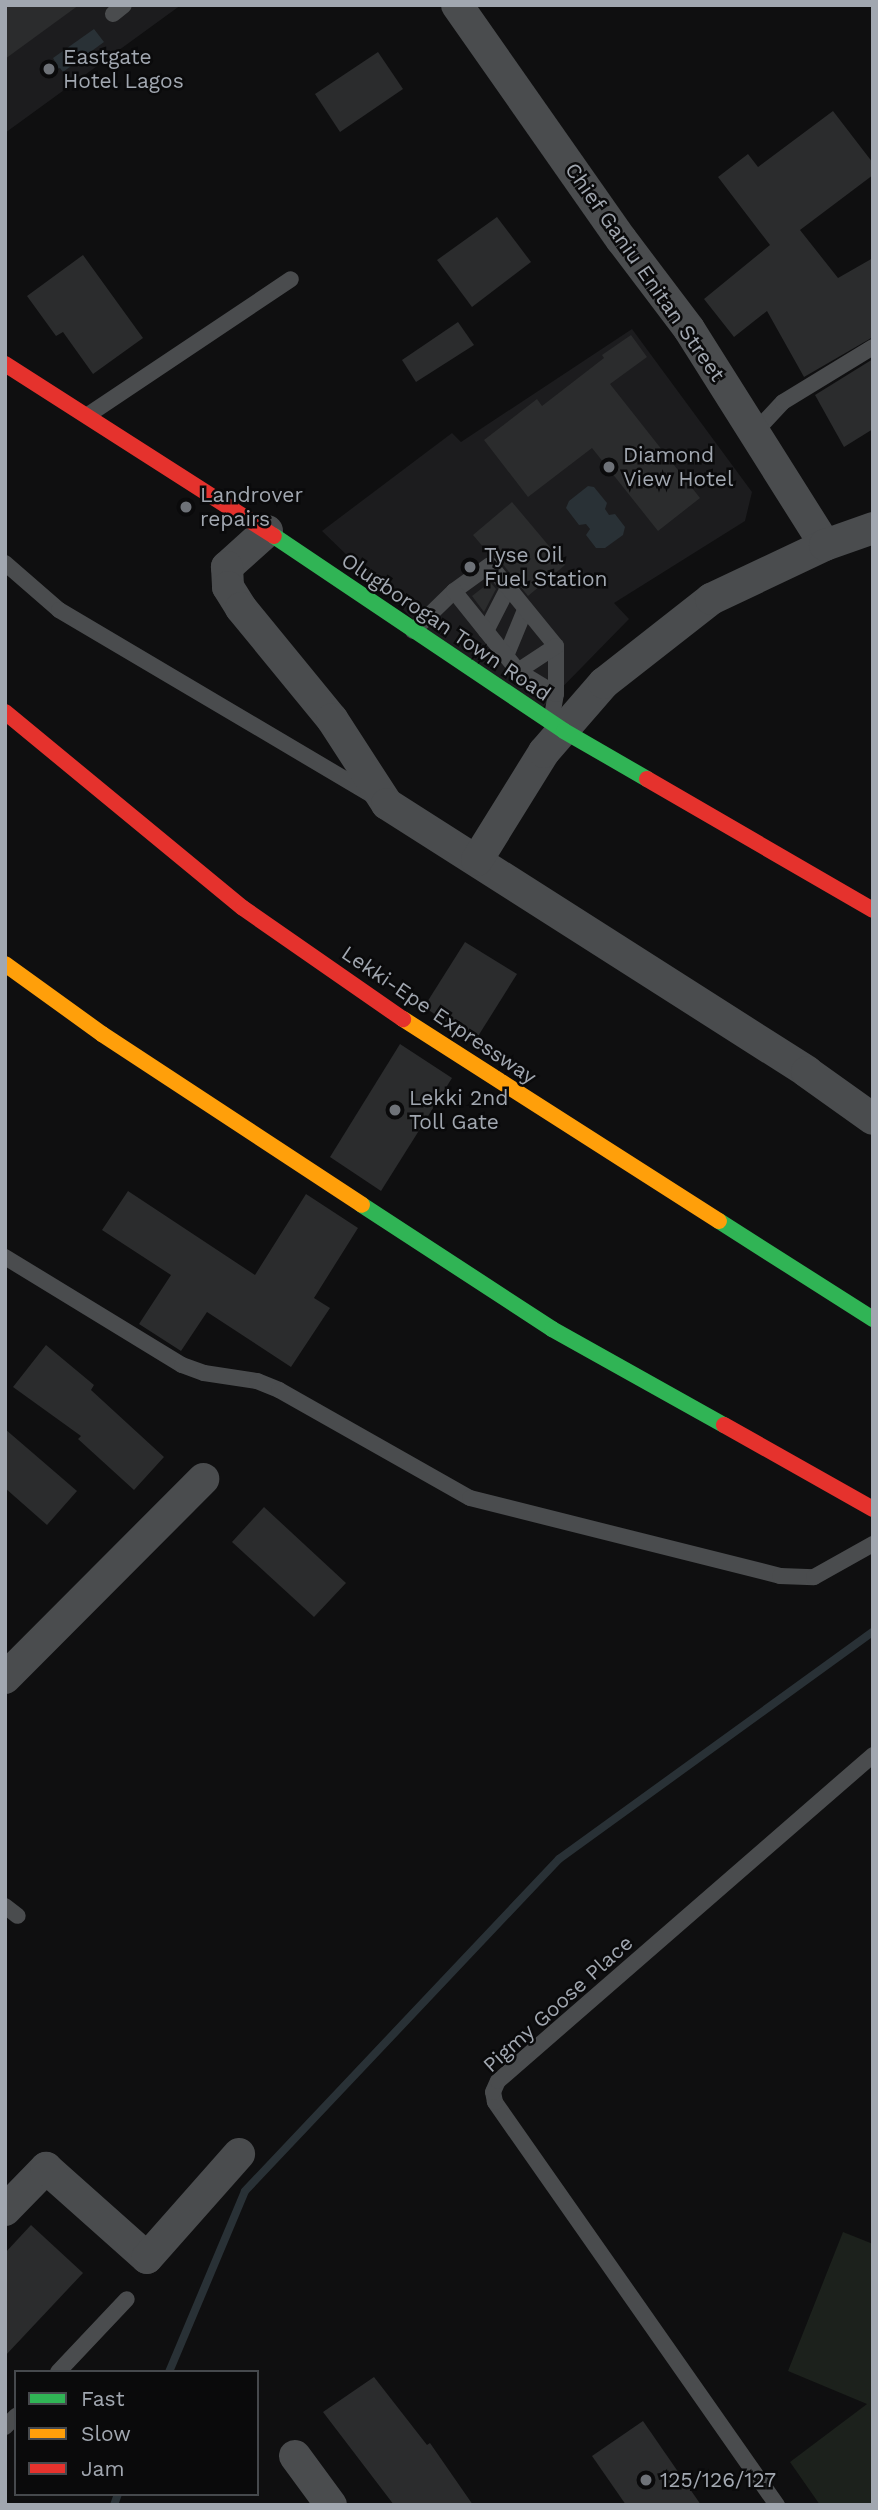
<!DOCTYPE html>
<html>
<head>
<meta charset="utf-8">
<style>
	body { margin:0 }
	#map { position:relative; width:878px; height:2510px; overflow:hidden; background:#0f0f10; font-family:"Work Sans",sans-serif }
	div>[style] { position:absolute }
	.built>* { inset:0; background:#1c1c1e }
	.green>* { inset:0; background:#1c211c }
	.water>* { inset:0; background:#293136 }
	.stream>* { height:8px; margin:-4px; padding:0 4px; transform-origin:4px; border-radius:4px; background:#293136 }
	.building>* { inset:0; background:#2b2c2d }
	.lane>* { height:16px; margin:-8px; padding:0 8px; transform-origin:8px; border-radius:8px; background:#4a4c4e }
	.street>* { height:32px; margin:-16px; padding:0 16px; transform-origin:16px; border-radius:16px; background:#4a4c4e }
	.fast>* { height:16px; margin:-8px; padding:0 8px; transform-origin:8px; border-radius:8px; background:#30b455 }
	.slow>* { height:16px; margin:-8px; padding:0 8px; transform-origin:8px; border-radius:8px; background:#ff9f0a }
	.jam>* { height:16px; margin:-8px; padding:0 8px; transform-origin:8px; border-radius:8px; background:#e5322d }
	.dots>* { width:19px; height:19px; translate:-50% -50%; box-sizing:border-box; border:4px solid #0a0a0b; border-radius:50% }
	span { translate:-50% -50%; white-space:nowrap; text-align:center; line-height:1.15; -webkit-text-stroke:5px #0a0a0b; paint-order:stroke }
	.poi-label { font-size:21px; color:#a1a7b0 }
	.left { translate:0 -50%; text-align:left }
	.street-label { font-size:21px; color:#a1a7b0 }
	.frame { position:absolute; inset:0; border:7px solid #a1a7b0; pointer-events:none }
	.legend { position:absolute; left:14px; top:2370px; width:245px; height:126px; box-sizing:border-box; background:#0a0a0b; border:2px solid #46494d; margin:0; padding:9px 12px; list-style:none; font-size:21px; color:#a1a7b0 }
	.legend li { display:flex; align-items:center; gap:14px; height:35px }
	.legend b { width:35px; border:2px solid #46494d }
</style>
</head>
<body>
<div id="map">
	<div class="built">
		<div style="clip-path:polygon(5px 5px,181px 5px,5px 133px)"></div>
		<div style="clip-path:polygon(632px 329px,752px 492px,745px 521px,614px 603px,629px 619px,541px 709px,422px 628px,322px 531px,452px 433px,461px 442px)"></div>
	</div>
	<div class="green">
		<div style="clip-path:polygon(843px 2232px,873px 2244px,873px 2505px,820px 2505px,790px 2462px,867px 2404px,788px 2371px)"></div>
	</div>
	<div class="water">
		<div style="clip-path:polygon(94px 29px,104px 42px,63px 72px,60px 68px,55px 70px,52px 66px,56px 63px,53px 58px)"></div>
		<div style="clip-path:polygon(588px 486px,594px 487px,607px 503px,605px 509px,609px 515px,615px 514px,625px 527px,623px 535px,605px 548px,596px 548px,586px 535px,590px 529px,586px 524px,579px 525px,566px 508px,569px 501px)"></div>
	</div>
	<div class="stream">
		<div style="left:169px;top:2372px;width:196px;rotate:-67.2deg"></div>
		<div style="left:245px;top:2191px;width:457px;rotate:-46.6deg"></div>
		<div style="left:559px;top:1859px;width:387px;rotate:-35.9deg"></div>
		<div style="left:114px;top:2505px;width:12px;rotate:-70deg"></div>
	</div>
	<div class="building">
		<div style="clip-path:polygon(5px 5px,79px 5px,5px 59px)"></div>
		<div style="clip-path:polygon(378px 52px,403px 89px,340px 132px,315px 94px)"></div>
		<div style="clip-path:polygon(833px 111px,873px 163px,873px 175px,800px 230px,838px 278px,873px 258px,873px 337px,804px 377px,767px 311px,734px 337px,704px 299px,770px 245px,718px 177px,748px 154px,758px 167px)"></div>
		<div style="clip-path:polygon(497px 217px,531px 262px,472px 307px,437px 260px)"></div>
		<div style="clip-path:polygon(83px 255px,143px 338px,93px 374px,63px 332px,56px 336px,27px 296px)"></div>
		<div style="clip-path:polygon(458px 322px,474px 345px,416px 382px,402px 360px)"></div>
		<div style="clip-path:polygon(631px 335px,647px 357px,610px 384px,700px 498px,658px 531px,592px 448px,528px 497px,484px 440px,537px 399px,542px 406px,604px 358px,602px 355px)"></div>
		<div style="clip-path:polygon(873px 359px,873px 429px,844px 447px,815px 395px)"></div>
		<div style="clip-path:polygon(512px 502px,565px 565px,528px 596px,498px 558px,490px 555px,473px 535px)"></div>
		<div style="clip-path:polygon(490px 582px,496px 589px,484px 612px,472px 596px)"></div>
		<div style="clip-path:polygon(465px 942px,517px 974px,475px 1041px,424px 1007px)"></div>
		<div style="clip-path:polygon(400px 1044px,452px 1078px,381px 1191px,330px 1157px)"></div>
		<div style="clip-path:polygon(128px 1191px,255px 1275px,306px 1194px,358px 1228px,314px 1298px,330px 1308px,291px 1367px,207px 1312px,181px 1351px,139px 1324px,171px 1275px,102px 1230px)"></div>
		<div style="clip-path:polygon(46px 1345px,94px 1385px,91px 1390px,164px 1457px,134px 1490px,78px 1439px,81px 1436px,13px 1387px)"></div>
		<div style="clip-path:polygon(5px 1429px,77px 1491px,47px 1525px,5px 1488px)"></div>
		<div style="clip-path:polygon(264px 1507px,346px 1583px,314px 1617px,232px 1542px)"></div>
		<div style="clip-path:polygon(31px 2225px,83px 2273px,5px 2356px,5px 2253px)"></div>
		<div style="clip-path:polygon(374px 2377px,427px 2445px,430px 2443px,473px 2505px,394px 2505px,323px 2412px)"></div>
		<div style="clip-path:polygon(643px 2421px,701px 2505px,626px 2505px,592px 2456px)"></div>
	</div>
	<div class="lane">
		<div style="left:113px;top:14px;width:14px;rotate:-39deg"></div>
		<div style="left:88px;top:415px;width:244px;rotate:-33.8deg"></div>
		<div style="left:754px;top:433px;width:42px;rotate:-46.9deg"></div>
		<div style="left:783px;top:402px;width:105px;rotate:-31.4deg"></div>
		<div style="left:5px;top:563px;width:72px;rotate:41deg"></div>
		<div style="left:59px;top:610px;width:365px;rotate:30.6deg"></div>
		<div style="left:413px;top:631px;width:57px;rotate:-44.3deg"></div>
		<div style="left:486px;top:631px;width:48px;rotate:-62.9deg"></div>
		<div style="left:506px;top:656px;width:50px;rotate:-67.6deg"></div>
		<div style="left:518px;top:671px;width:44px;rotate:31.2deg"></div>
		<div style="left:551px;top:722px;width:28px;rotate:-80deg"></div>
		<div style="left:556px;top:694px;width:48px;rotate:-90deg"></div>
		<div style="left:556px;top:646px;width:104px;rotate:-129.2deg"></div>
		<div style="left:490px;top:565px;width:44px;rotate:144.2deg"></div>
		<div style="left:454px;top:591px;width:102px;rotate:51.3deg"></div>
		<div style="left:518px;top:671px;width:45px;rotate:-33.3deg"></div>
		<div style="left:5px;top:1257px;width:207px;rotate:31.4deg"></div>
		<div style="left:182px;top:1365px;width:23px;rotate:20deg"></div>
		<div style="left:204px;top:1373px;width:54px;rotate:8.6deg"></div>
		<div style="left:257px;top:1381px;width:24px;rotate:22deg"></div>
		<div style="left:279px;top:1390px;width:219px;rotate:29.5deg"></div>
		<div style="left:470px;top:1498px;width:320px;rotate:14.1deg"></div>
		<div style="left:780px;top:1576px;width:34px;rotate:2deg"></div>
		<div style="left:814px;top:1577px;width:68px;rotate:-29.2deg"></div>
		<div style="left:5px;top:1906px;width:16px;rotate:38deg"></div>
		<div style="left:58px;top:2372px;width:100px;rotate:-46.6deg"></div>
		<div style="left:5px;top:2427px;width:16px;rotate:-45deg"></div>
		<div style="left:777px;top:2505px;width:492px;rotate:-125deg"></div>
		<div style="left:495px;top:2102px;width:10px;rotate:-101deg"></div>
		<div style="left:493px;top:2092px;width:12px;rotate:-66deg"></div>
		<div style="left:498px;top:2081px;width:497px;rotate:-41deg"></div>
	</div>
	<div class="street">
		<div style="left:457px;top:5px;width:286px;rotate:55deg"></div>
		<div style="left:621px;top:239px;width:113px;rotate:52.9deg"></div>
		<div style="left:689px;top:329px;width:255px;rotate:57.8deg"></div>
		<div style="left:267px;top:531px;width:54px;rotate:138deg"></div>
		<div style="left:227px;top:567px;width:20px;rotate:87deg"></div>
		<div style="left:228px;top:587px;width:25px;rotate:58deg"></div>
		<div style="left:241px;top:608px;width:144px;rotate:50.7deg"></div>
		<div style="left:332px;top:719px;width:101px;rotate:57.1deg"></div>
		<div style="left:387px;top:804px;width:498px;rotate:32.5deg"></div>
		<div style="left:807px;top:1072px;width:81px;rotate:35.5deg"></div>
		<div style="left:477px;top:860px;width:127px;rotate:-58.2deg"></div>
		<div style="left:544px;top:752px;width:91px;rotate:-49deg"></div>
		<div style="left:604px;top:683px;width:136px;rotate:-38.1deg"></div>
		<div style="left:711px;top:599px;width:126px;rotate:-25.3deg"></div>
		<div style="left:825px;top:545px;width:51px;rotate:-19.5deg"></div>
		<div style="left:5px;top:1678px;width:281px;rotate:-45.1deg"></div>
		<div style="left:5px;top:2210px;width:59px;rotate:-45.7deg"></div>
		<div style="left:46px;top:2168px;width:135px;rotate:41.7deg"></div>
		<div style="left:147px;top:2258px;width:139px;rotate:-48.5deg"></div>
		<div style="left:295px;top:2456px;width:61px;rotate:53.7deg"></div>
	</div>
	<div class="fast">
		<div style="left:274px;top:536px;width:349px;rotate:33.9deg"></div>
		<div style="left:564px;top:731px;width:96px;rotate:30deg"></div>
		<div style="left:362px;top:1205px;width:227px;rotate:33.1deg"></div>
		<div style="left:552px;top:1329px;width:197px;rotate:29.2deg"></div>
		<div style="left:719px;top:1221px;width:183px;rotate:32.5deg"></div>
	</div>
	<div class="slow">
		<div style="left:5px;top:964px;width:120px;rotate:35.8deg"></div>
		<div style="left:102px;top:1034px;width:311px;rotate:33.3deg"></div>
		<div style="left:403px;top:1019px;width:375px;rotate:32.6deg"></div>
	</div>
	<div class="jam">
		<div style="left:5px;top:364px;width:319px;rotate:32.6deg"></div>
		<div style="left:5px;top:712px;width:308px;rotate:39.5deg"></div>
		<div style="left:243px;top:908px;width:195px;rotate:34.8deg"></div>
		<div style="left:647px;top:779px;width:261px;rotate:30.1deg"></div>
		<div style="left:724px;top:1425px;width:171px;rotate:29.4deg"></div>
	</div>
	<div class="dots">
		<div style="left:49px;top:69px;background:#6e7278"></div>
		<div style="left:609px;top:467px;background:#6e7278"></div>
		<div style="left:186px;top:507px;background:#6e7278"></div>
		<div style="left:470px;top:567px;background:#6e7278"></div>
		<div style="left:395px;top:1110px;background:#6e7278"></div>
		<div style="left:646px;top:2480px;background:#6e7278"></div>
	</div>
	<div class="poi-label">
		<span class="left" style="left:63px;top:69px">Eastgate<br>Hotel Lagos</span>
		<span class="left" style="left:623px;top:467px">Diamond<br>View Hotel</span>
		<span class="left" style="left:200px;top:507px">Landrover<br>repairs</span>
		<span class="left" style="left:484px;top:567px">Tyse Oil<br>Fuel Station</span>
		<span class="left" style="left:409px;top:1110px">Lekki 2nd<br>Toll Gate</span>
		<span class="left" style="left:660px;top:2480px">125/126/127</span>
	</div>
	<div class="street-label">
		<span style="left:645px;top:272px;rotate:55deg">Chief Ganiu Enitan Street</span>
		<span style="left:446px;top:627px;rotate:34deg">Olugborogan Town Road</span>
		<span style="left:439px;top:1015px;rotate:34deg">Lekki-Epe Expressway</span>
		<span style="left:558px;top:2004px;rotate:-42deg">Pigmy Goose Place</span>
	</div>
	<div class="frame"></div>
	<ul class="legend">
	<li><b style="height:9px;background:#30b455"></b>Fast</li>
	<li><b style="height:9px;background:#ff9f0a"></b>Slow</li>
	<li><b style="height:9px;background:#e5322d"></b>Jam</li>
	</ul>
</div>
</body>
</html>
